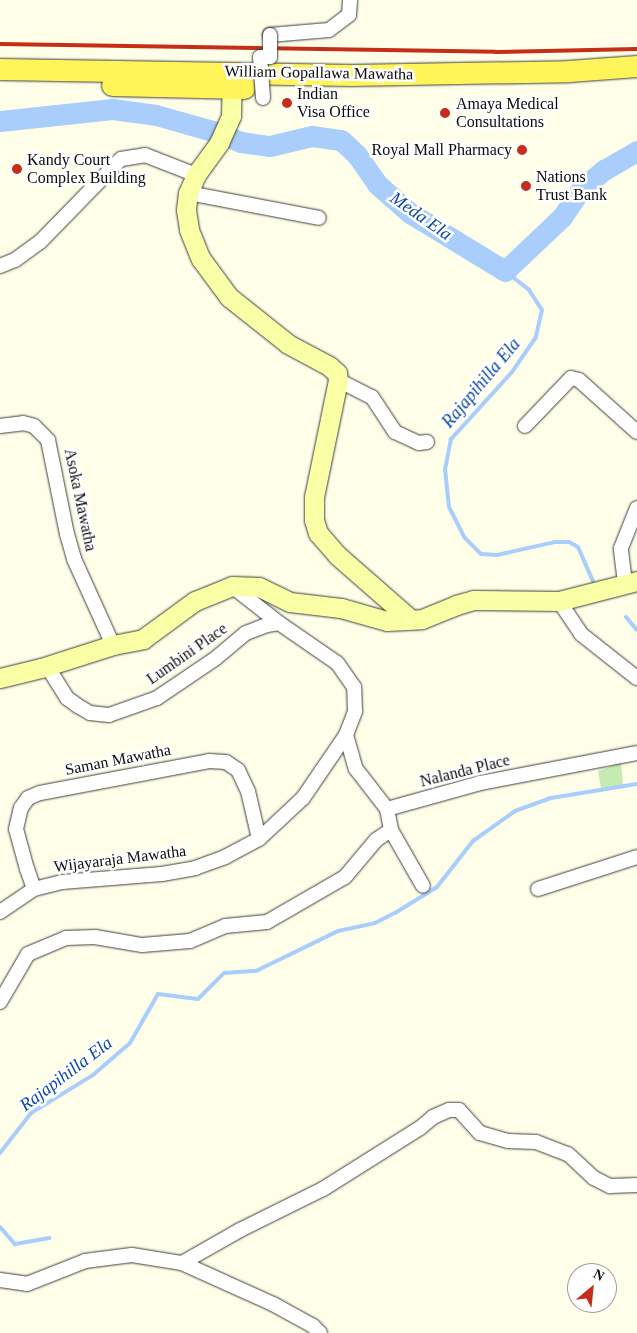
<!DOCTYPE html>
<html>
<head>
<meta charset="utf-8">
<style>
	body { margin:0 }
	#map { position:relative; width:637px; height:1333px; overflow:hidden; background:#ffffe9; font-family:"Times New Roman",serif }
	div>[style] { position:absolute }
	.green>* { inset:0; background:#c5ecb0 }
	.stream>* { height:4px; margin:-2px; padding:0 2px; transform-origin:2px; border-radius:2px; background:#a9cefb }
	.river>* { height:21px; margin:-10.5px; padding:0 10.5px; transform-origin:10.5px; border-radius:10.5px; background:#a9cefb }
	.roads { filter:drop-shadow(0 0 1px #3e3e3e) drop-shadow(0 0 1px #3e3e3e) }
	.street>* { height:14px; margin:-7px; padding:0 7px; transform-origin:7px; border-radius:7px; background:#fff }
	.secondary>* { height:19px; margin:-9.5px; padding:0 9.5px; transform-origin:9.5px; border-radius:9.5px; background:#f9ffa4 }
	.primary>* { height:21px; margin:-10.5px; padding:0 10.5px; transform-origin:10.5px; border-radius:10.5px; background:#fff459 }
	.rail>* { height:4px; margin:-2px; padding:0 2px; transform-origin:2px; border-radius:2px; background:#c52f19 }
	.bridges { filter:drop-shadow(0 0 1px #3e3e3e) drop-shadow(0 0 1px #3e3e3e) }
	.street-bridge>* { height:14px; margin:-7px; padding:0 7px; transform-origin:7px; border-radius:7px; background:#fff }
	.dots>* { width:14px; height:14px; translate:-50% -50%; box-sizing:border-box; border:2px solid #fff; border-radius:50% }
	span { translate:-50% -50%; white-space:nowrap; text-align:center; line-height:1.15; -webkit-text-stroke:5px #fff; paint-order:stroke }
	.street-label { font-size:16px; color:#0b0b0b }
	.poi-label { font-size:16px; color:#0b0b0b }
	.left { translate:0 -50%; text-align:left }
	.right { translate:-100% -50%; text-align:right }
	.water-label { font-size:18px; color:#0c48a5; font-style:italic }
	.north { position:absolute; left:567px; top:1263px; width:50px; height:50px; box-sizing:border-box; background:#fff; border:1px solid #9d9d9d; border-radius:50%; rotate:28deg; font-size:14px; font-weight:700; line-height:20px; text-align:center; color:#0b0b0b }
	.north::after { content:''; display:block; margin:auto; width:18px; height:22px; background:#c52f19; clip-path:polygon(50% 0,100% 100%,50% 72%,0 100%) }
</style>
</head>
<body>
<div id="map">
	<div class="green">
		<div style="clip-path:polygon(621px 763px,623px 785px,601px 788px,598px 771px)"></div>
	</div>
	<div class="stream">
		<div style="left:505px;top:271px;width:31px;rotate:38deg"></div>
		<div style="left:529px;top:290px;width:24px;rotate:57deg"></div>
		<div style="left:542px;top:310px;width:28px;rotate:103deg"></div>
		<div style="left:536px;top:337px;width:42px;rotate:124.4deg"></div>
		<div style="left:512px;top:372px;width:91px;rotate:132.3deg"></div>
		<div style="left:451px;top:439px;width:31px;rotate:101deg"></div>
		<div style="left:445px;top:469px;width:38px;rotate:84deg"></div>
		<div style="left:449px;top:507px;width:34px;rotate:63deg"></div>
		<div style="left:464px;top:537px;width:24px;rotate:45deg"></div>
		<div style="left:481px;top:554px;width:16px;rotate:4deg"></div>
		<div style="left:497px;top:555px;width:59px;rotate:-12.6deg"></div>
		<div style="left:555px;top:542px;width:14px"></div>
		<div style="left:569px;top:542px;width:10px;rotate:29deg"></div>
		<div style="left:578px;top:547px;width:43px;rotate:66.4deg"></div>
		<div style="left:626px;top:617px;width:17px;rotate:50deg"></div>
		<div style="left:0;top:1153px;width:51px;rotate:-52.2deg"></div>
		<div style="left:31px;top:1113px;width:73px;rotate:-31.5deg"></div>
		<div style="left:93px;top:1075px;width:49px;rotate:-40.9deg"></div>
		<div style="left:130px;top:1043px;width:56px;rotate:-60.3deg"></div>
		<div style="left:158px;top:994px;width:40px;rotate:7.1deg"></div>
		<div style="left:198px;top:999px;width:37px;rotate:-45deg"></div>
		<div style="left:224px;top:973px;width:32px;rotate:-4deg"></div>
		<div style="left:256px;top:971px;width:91px;rotate:-26deg"></div>
		<div style="left:338px;top:931px;width:38px;rotate:-12deg"></div>
		<div style="left:375px;top:923px;width:22px;rotate:-27deg"></div>
		<div style="left:395px;top:913px;width:49px;rotate:-31.8deg"></div>
		<div style="left:437px;top:887px;width:58px;rotate:-52deg"></div>
		<div style="left:473px;top:841px;width:52px;rotate:-35.5deg"></div>
		<div style="left:515px;top:811px;width:38px;rotate:-20deg"></div>
		<div style="left:551px;top:798px;width:87px;rotate:-9.2deg"></div>
		<div style="left:0;top:1227px;width:23px;rotate:49deg"></div>
		<div style="left:15px;top:1244px;width:35px;rotate:-10deg"></div>
	</div>
	<div class="river">
		<div style="left:0;top:121px;width:113px;rotate:-6.1deg"></div>
		<div style="left:112px;top:109px;width:44px;rotate:7.8deg"></div>
		<div style="left:156px;top:115px;width:62px;rotate:15.8deg"></div>
		<div style="left:216px;top:132px;width:27px;rotate:22deg"></div>
		<div style="left:241px;top:142px;width:29px;rotate:8deg"></div>
		<div style="left:270px;top:146px;width:43px;rotate:-13.4deg"></div>
		<div style="left:312px;top:136px;width:29px;rotate:8deg"></div>
		<div style="left:341px;top:140px;width:22px;rotate:43deg"></div>
		<div style="left:357px;top:155px;width:35px;rotate:55deg"></div>
		<div style="left:377px;top:184px;width:44px;rotate:41.3deg"></div>
		<div style="left:410px;top:213px;width:111px;rotate:31.4deg"></div>
		<div style="left:505px;top:271px;width:79px;rotate:-43.5deg"></div>
		<div style="left:562px;top:217px;width:34px;rotate:-56deg"></div>
		<div style="left:581px;top:189px;width:30px;rotate:-40deg"></div>
		<div style="left:604px;top:170px;width:38px;rotate:-30deg"></div>
	</div>
	<div class="roads">
		<div class="street">
			<div style="left:270px;top:35px;width:59px;rotate:-4.8deg"></div>
			<div style="left:329px;top:30px;width:25px;rotate:-37deg"></div>
			<div style="left:349px;top:15px;width:15px;rotate:-86deg"></div>
			<div style="left:188px;top:193px;width:133px;rotate:10.8deg"></div>
			<div style="left:0;top:266px;width:16px;rotate:-22deg"></div>
			<div style="left:15px;top:260px;width:31px;rotate:-36deg"></div>
			<div style="left:40px;top:242px;width:116px;rotate:-45.7deg"></div>
			<div style="left:121px;top:159px;width:24px;rotate:-9deg"></div>
			<div style="left:145px;top:155px;width:55px;rotate:21.4deg"></div>
			<div style="left:338px;top:380px;width:38px;rotate:27deg"></div>
			<div style="left:372px;top:397px;width:42px;rotate:56.7deg"></div>
			<div style="left:395px;top:432px;width:26px;rotate:25deg"></div>
			<div style="left:419px;top:443px;width:8px;rotate:-7deg"></div>
			<div style="left:0;top:426px;width:23px;rotate:-7deg"></div>
			<div style="left:23px;top:423px;width:11px;rotate:15deg"></div>
			<div style="left:34px;top:426px;width:20px;rotate:45deg"></div>
			<div style="left:48px;top:440px;width:96px;rotate:78.6deg"></div>
			<div style="left:67px;top:534px;width:26px;rotate:74deg"></div>
			<div style="left:74px;top:559px;width:94px;rotate:65.6deg"></div>
			<div style="left:525px;top:426px;width:66px;rotate:-46.2deg"></div>
			<div style="left:571px;top:378px;width:8px;rotate:14deg"></div>
			<div style="left:579px;top:380px;width:78px;rotate:41.9deg"></div>
			<div style="left:625px;top:583px;width:35px;rotate:-97deg"></div>
			<div style="left:621px;top:548px;width:43px;rotate:-68.2deg"></div>
			<div style="left:559px;top:601px;width:40px;rotate:56deg"></div>
			<div style="left:581px;top:634px;width:71px;rotate:38.2deg"></div>
			<div style="left:47px;top:666px;width:38px;rotate:58deg"></div>
			<div style="left:67px;top:698px;width:14px;rotate:36deg"></div>
			<div style="left:78px;top:706px;width:14px;rotate:30deg"></div>
			<div style="left:90px;top:713px;width:19px;rotate:6deg"></div>
			<div style="left:109px;top:715px;width:51px;rotate:-19.5deg"></div>
			<div style="left:157px;top:698px;width:71px;rotate:-34.1deg"></div>
			<div style="left:216px;top:658px;width:39px;rotate:-40deg"></div>
			<div style="left:246px;top:633px;width:22px;rotate:-21deg"></div>
			<div style="left:267px;top:625px;width:12px;rotate:-9deg"></div>
			<div style="left:346px;top:735px;width:35px;rotate:74deg"></div>
			<div style="left:356px;top:769px;width:51px;rotate:52.2deg"></div>
			<div style="left:387px;top:809px;width:21px;rotate:79deg"></div>
			<div style="left:391px;top:830px;width:64px;rotate:60.3deg"></div>
			<div style="left:387px;top:809px;width:97px;rotate:-15.6deg"></div>
			<div style="left:480px;top:783px;width:160px;rotate:-10.8deg"></div>
			<div style="left:34px;top:889px;width:21px;rotate:-109deg"></div>
			<div style="left:27px;top:869px;width:41px;rotate:-105.4deg"></div>
			<div style="left:16px;top:829px;width:22px;rotate:-77deg"></div>
			<div style="left:21px;top:808px;width:12px;rotate:-55deg"></div>
			<div style="left:28px;top:798px;width:13px;rotate:-23deg"></div>
			<div style="left:40px;top:793px;width:172px;rotate:-10.7deg"></div>
			<div style="left:209px;top:761px;width:17px;rotate:3deg"></div>
			<div style="left:226px;top:762px;width:14px;rotate:34deg"></div>
			<div style="left:238px;top:770px;width:23px;rotate:65deg"></div>
			<div style="left:248px;top:791px;width:49px;rotate:77.1deg"></div>
			<div style="left:538px;top:889px;width:104px;rotate:-17.9deg"></div>
			<div style="left:0;top:912px;width:41px;rotate:-34.1deg"></div>
			<div style="left:34px;top:889px;width:29px;rotate:-14deg"></div>
			<div style="left:62px;top:882px;width:100px;rotate:-4.6deg"></div>
			<div style="left:162px;top:874px;width:34px;rotate:-10deg"></div>
			<div style="left:195px;top:868px;width:32px;rotate:-20deg"></div>
			<div style="left:225px;top:857px;width:38px;rotate:-28deg"></div>
			<div style="left:259px;top:839px;width:60px;rotate:-43deg"></div>
			<div style="left:303px;top:798px;width:76px;rotate:-55.7deg"></div>
			<div style="left:346px;top:735px;width:26px;rotate:-69deg"></div>
			<div style="left:355px;top:711px;width:24px;rotate:-92deg"></div>
			<div style="left:354px;top:687px;width:29px;rotate:-125deg"></div>
			<div style="left:337px;top:663px;width:70px;rotate:-145.4deg"></div>
			<div style="left:279px;top:623px;width:60px;rotate:-141.8deg"></div>
			<div style="left:0;top:1002px;width:56px;rotate:-59.7deg"></div>
			<div style="left:28px;top:954px;width:41px;rotate:-22.8deg"></div>
			<div style="left:66px;top:938px;width:29px;rotate:-2deg"></div>
			<div style="left:95px;top:937px;width:48px;rotate:9.7deg"></div>
			<div style="left:142px;top:945px;width:48px;rotate:-4.8deg"></div>
			<div style="left:190px;top:941px;width:38px;rotate:-23deg"></div>
			<div style="left:225px;top:926px;width:42px;rotate:-5.4deg"></div>
			<div style="left:267px;top:922px;width:90px;rotate:-30deg"></div>
			<div style="left:345px;top:877px;width:48px;rotate:-50deg"></div>
			<div style="left:376px;top:840px;width:18px;rotate:-34deg"></div>
			<div style="left:182px;top:1263px;width:67px;rotate:-29.6deg"></div>
			<div style="left:240px;top:1230px;width:93px;rotate:-26.3deg"></div>
			<div style="left:323px;top:1189px;width:115px;rotate:-32.2deg"></div>
			<div style="left:420px;top:1128px;width:17px;rotate:-40deg"></div>
			<div style="left:433px;top:1117px;width:17px;rotate:-24deg"></div>
			<div style="left:449px;top:1110px;width:10px"></div>
			<div style="left:459px;top:1110px;width:31px;rotate:48deg"></div>
			<div style="left:480px;top:1133px;width:29px;rotate:16deg"></div>
			<div style="left:508px;top:1141px;width:28px;rotate:2deg"></div>
			<div style="left:536px;top:1142px;width:34px;rotate:21deg"></div>
			<div style="left:568px;top:1154px;width:35px;rotate:43deg"></div>
			<div style="left:594px;top:1178px;width:18px;rotate:27deg"></div>
			<div style="left:610px;top:1186px;width:27px;rotate:-2deg"></div>
			<div style="left:0;top:1280px;width:27px;rotate:8deg"></div>
			<div style="left:27px;top:1284px;width:62px;rotate:-21.6deg"></div>
			<div style="left:85px;top:1261px;width:47px;rotate:-7.3deg"></div>
			<div style="left:132px;top:1255px;width:51px;rotate:9.1deg"></div>
			<div style="left:182px;top:1263px;width:100px;rotate:24.3deg"></div>
			<div style="left:273px;top:1304px;width:46px;rotate:28.8deg"></div>
			<div style="left:313px;top:1326px;width:10px;rotate:45deg"></div>
		</div>
		<div class="secondary">
			<div style="left:232px;top:73px;width:43px;rotate:91.3deg"></div>
			<div style="left:231px;top:116px;width:30px;rotate:114deg"></div>
			<div style="left:219px;top:143px;width:39px;rotate:126deg"></div>
			<div style="left:196px;top:175px;width:20px;rotate:114deg"></div>
			<div style="left:188px;top:193px;width:17px;rotate:97deg"></div>
			<div style="left:186px;top:210px;width:20px;rotate:81deg"></div>
			<div style="left:189px;top:230px;width:31px;rotate:68deg"></div>
			<div style="left:201px;top:259px;width:47px;rotate:53.6deg"></div>
			<div style="left:229px;top:297px;width:75px;rotate:38.5deg"></div>
			<div style="left:288px;top:344px;width:47px;rotate:28.2deg"></div>
			<div style="left:329px;top:366px;width:11px;rotate:41deg"></div>
			<div style="left:337px;top:373px;width:7px;rotate:82deg"></div>
			<div style="left:338px;top:380px;width:119px;rotate:101.6deg"></div>
			<div style="left:314px;top:497px;width:23px;rotate:90deg"></div>
			<div style="left:314px;top:520px;width:14px;rotate:73deg"></div>
			<div style="left:318px;top:533px;width:29px;rotate:49deg"></div>
			<div style="left:337px;top:555px;width:96px;rotate:41.2deg"></div>
			<div style="left:0;top:678px;width:42px;rotate:-13.7deg"></div>
			<div style="left:41px;top:668px;width:76px;rotate:-17.7deg"></div>
			<div style="left:113px;top:645px;width:31px;rotate:-11deg"></div>
			<div style="left:143px;top:639px;width:64px;rotate:-36.2deg"></div>
			<div style="left:195px;top:601px;width:40px;rotate:-22deg"></div>
			<div style="left:232px;top:586px;width:27px;rotate:2deg"></div>
			<div style="left:259px;top:587px;width:34px;rotate:26deg"></div>
			<div style="left:290px;top:602px;width:51px;rotate:6.7deg"></div>
			<div style="left:341px;top:608px;width:48px;rotate:15.8deg"></div>
			<div style="left:387px;top:621px;width:35px;rotate:-3deg"></div>
			<div style="left:422px;top:619px;width:37px;rotate:-22deg"></div>
			<div style="left:456px;top:605px;width:18px;rotate:-16deg"></div>
			<div style="left:473px;top:600px;width:86px;rotate:0.7deg"></div>
			<div style="left:559px;top:601px;width:81px;rotate:-14.4deg"></div>
		</div>
		<div class="primary">
			<div style="left:0;top:69px;width:350px;rotate:1deg"></div>
			<div style="left:350px;top:75px;width:219px;rotate:-1deg"></div>
			<div style="left:569px;top:71px;width:68px;rotate:-4.2deg"></div>
			<div style="left:112px;top:85px;width:132px;rotate:1.3deg"></div>
		</div>
	</div>
	<div class="rail">
		<div style="left:0;top:44px;width:496px;rotate:0.9deg"></div>
		<div style="left:496px;top:52px;width:141px;rotate:-1.2deg"></div>
	</div>
	<div class="bridges">
		<div class="street-bridge">
			<div style="left:263px;top:98px;width:41px;rotate:-94.2deg"></div>
			<div style="left:260px;top:57px;width:10px"></div>
			<div style="left:270px;top:57px;width:22px;rotate:-90deg"></div>
		</div>
	</div>
	<div class="dots">
		<div style="left:287px;top:103px;background:#c52f19"></div>
		<div style="left:445px;top:113px;background:#c52f19"></div>
		<div style="left:522px;top:150px;background:#c52f19"></div>
		<div style="left:17px;top:169px;background:#c52f19"></div>
		<div style="left:526px;top:186px;background:#c52f19"></div>
	</div>
	<div class="street-label">
		<span style="left:319px;top:73px;rotate:1deg">William Gopallawa Mawatha</span>
		<span style="left:80px;top:500px;rotate:78deg">Asoka Mawatha</span>
		<span style="left:187px;top:654px;rotate:-35deg">Lumbini Place</span>
		<span style="left:118px;top:760px;rotate:-11deg">Saman Mawatha</span>
		<span style="left:465px;top:771px;rotate:-14deg">Nalanda Place</span>
		<span style="left:120px;top:859px;rotate:-7deg">Wijayaraja Mawatha</span>
	</div>
	<div class="poi-label">
		<span class="left" style="left:297px;top:103px">Indian<br>Visa Office</span>
		<span class="left" style="left:456px;top:113px">Amaya Medical<br>Consultations</span>
		<span class="right" style="left:512px;top:150px">Royal Mall Pharmacy</span>
		<span class="left" style="left:27px;top:169px">Kandy Court<br>Complex Building</span>
		<span class="left" style="left:536px;top:186px">Nations<br>Trust Bank</span>
	</div>
	<div class="water-label">
		<span style="left:421px;top:216px;rotate:35deg">Meda Ela</span>
		<span style="left:481px;top:383px;rotate:-50deg">Rajapihilla Ela</span>
		<span style="left:66px;top:1074px;rotate:-37deg">Rajapihilla Ela</span>
	</div>
	<div class="north">N</div>
</div>
</body>
</html>
